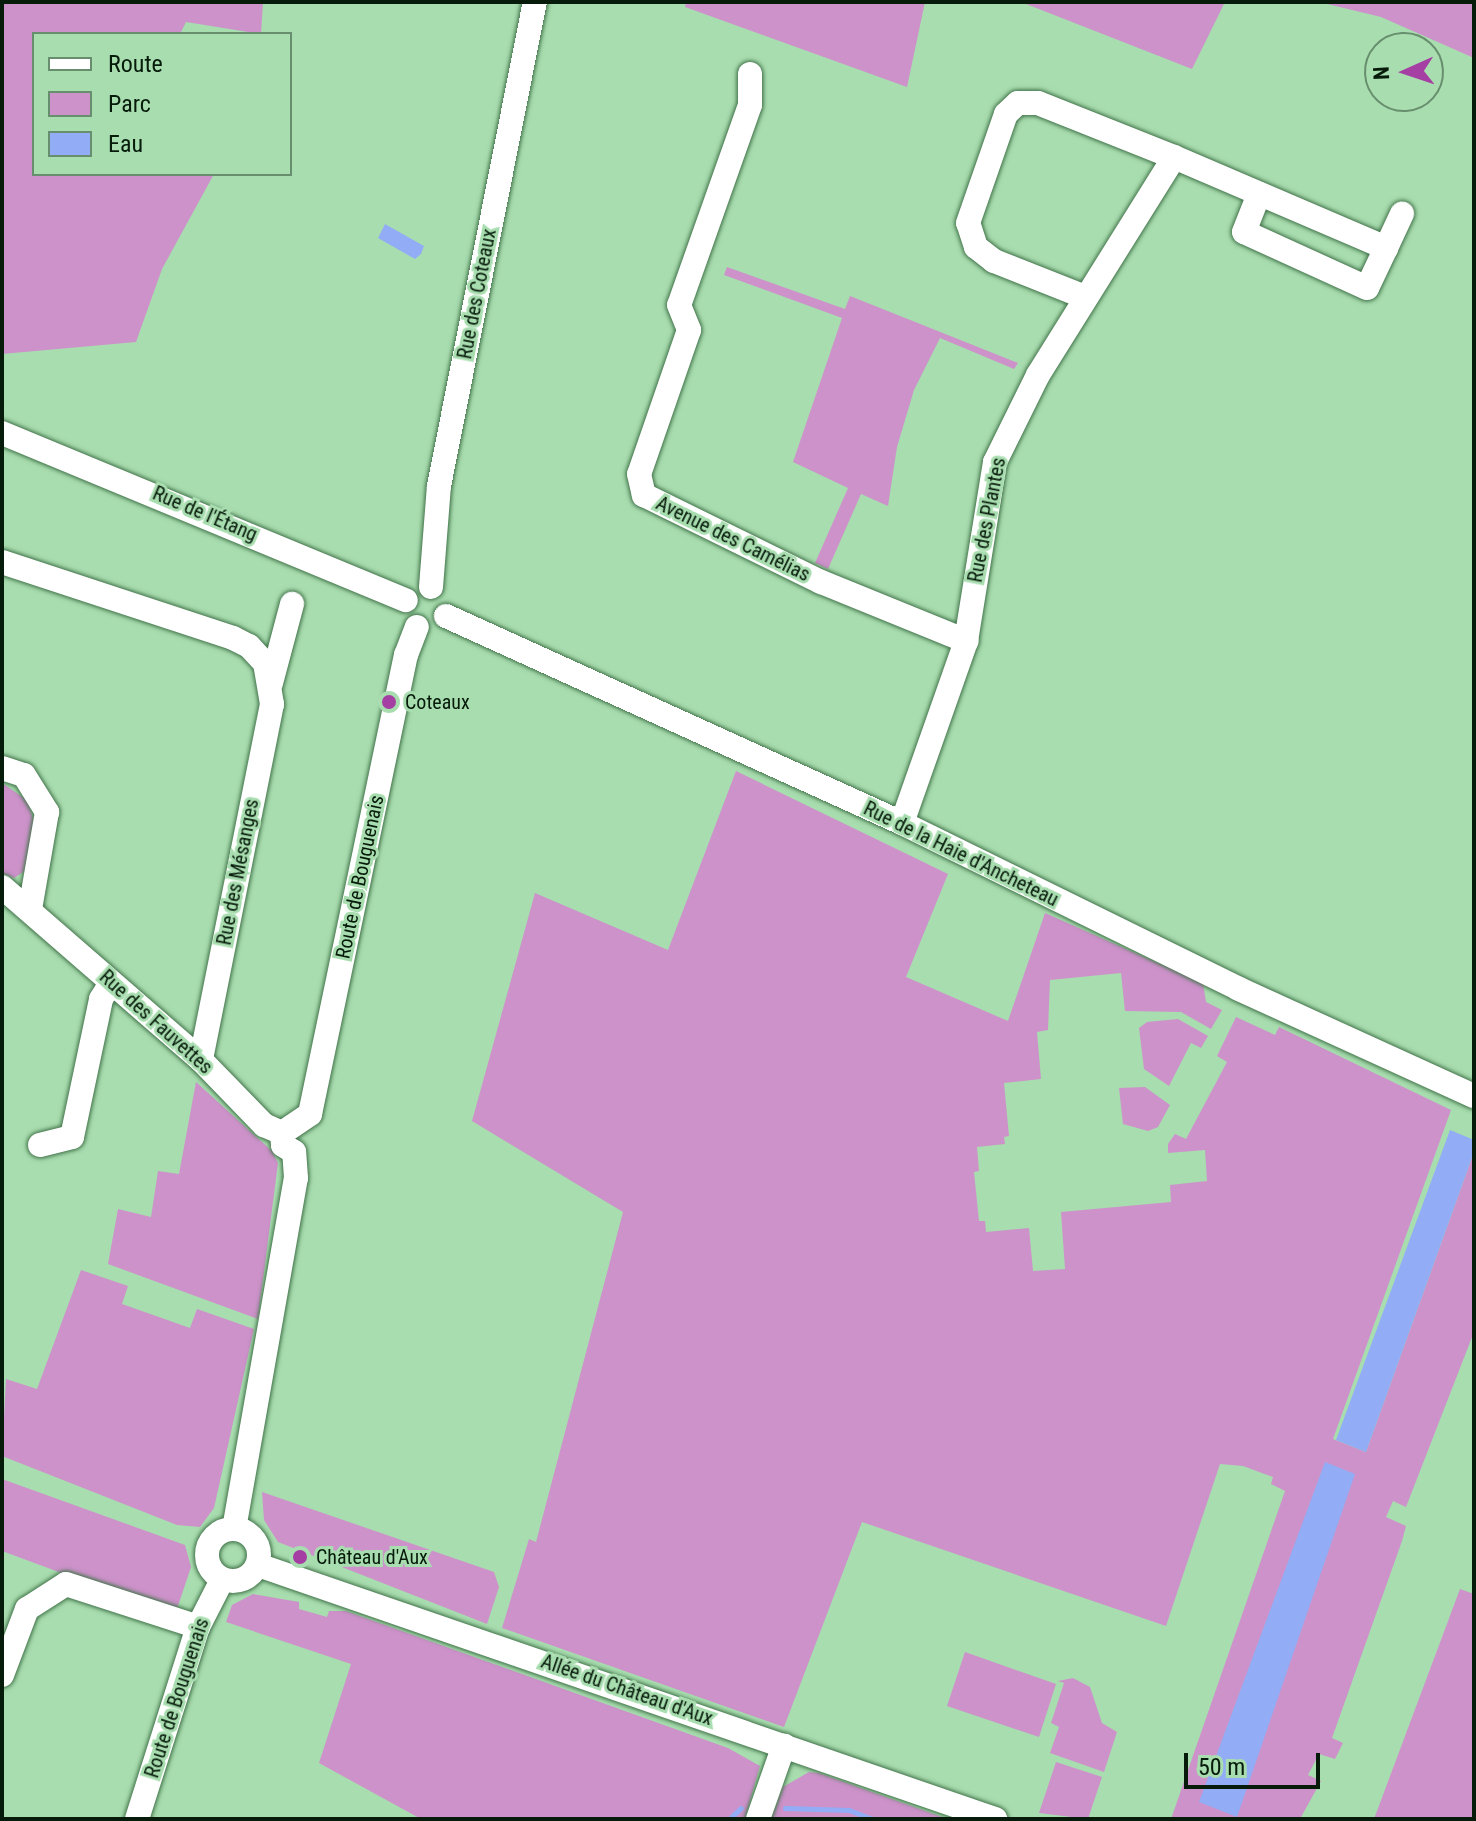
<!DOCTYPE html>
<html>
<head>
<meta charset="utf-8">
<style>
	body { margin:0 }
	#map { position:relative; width:1476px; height:1821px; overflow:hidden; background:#a8ddaf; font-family:"Roboto Condensed",sans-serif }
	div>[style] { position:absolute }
	.green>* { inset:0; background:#cd92ca }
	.water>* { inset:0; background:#92adf5 }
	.stream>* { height:5px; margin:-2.5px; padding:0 2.5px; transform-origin:2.5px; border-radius:2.5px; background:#92adf5 }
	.roads { filter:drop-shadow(0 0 2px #42734a) drop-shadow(0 0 2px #42734a) }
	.minor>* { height:24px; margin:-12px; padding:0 12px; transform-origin:12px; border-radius:12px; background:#fff }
	.minor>.ring { margin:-12px; padding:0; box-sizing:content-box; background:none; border:24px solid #fff; border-radius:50% }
	.dots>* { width:22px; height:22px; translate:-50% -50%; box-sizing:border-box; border:4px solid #a8ddaf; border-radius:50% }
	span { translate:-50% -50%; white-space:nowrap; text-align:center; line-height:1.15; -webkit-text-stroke:6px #a8ddaf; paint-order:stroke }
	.street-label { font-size:20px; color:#071b0b }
	.poi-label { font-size:20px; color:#071b0b }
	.left { translate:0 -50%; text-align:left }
	.frame { position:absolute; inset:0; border:4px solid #071b0b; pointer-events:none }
	.legend { position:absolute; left:32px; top:32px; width:260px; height:144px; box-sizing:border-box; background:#a8ddaf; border:2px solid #688f6d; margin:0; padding:10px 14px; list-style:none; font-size:24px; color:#071b0b }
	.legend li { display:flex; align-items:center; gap:16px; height:40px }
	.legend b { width:40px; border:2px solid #688f6d }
	.north { position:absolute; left:1364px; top:32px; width:80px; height:80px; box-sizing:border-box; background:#a8ddaf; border:2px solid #688f6d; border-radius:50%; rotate:267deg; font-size:22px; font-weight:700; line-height:32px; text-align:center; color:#071b0b }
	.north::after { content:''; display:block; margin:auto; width:28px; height:36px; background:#a53fa4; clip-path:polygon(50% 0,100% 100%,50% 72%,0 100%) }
	.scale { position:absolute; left:1184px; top:1753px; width:136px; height:36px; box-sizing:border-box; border:4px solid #071b0b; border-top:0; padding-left:10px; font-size:24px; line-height:28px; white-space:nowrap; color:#071b0b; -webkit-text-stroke:6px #a8ddaf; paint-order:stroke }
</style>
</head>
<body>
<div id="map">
	<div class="green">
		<div style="clip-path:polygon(2px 2px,263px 2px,261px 34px,186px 22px,180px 34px,34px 34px,34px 174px,214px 174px,162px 269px,136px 342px,2px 354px)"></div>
		<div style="clip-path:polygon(686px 2px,925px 2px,907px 87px,685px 7px)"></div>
		<div style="clip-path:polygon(1021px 2px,1225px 2px,1192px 69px)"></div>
		<div style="clip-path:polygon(1319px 2px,1474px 2px,1474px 58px,1381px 17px)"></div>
		<div style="clip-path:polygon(727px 267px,845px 309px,850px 296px,1018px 363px,1014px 369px,940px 338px,914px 390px,897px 447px,888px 506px,861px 494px,828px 569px,815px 563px,848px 488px,793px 462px,842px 318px,724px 275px)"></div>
		<div style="clip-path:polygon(736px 771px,948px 874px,906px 977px,1008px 1021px,1045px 913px,1203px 983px,1206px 1002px,1222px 1010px,1211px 1029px,1181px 1012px,1125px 1011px,1121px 973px,1050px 980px,1048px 1030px,1037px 1032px,1041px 1079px,1004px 1083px,1009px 1136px,1004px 1137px,1005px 1144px,977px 1147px,979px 1171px,974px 1172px,979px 1221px,985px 1221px,986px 1232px,1029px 1228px,1033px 1271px,1065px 1269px,1061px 1212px,1171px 1202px,1170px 1185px,1207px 1181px,1205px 1150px,1168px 1153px,1168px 1144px,1175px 1134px,1186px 1139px,1227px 1062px,1217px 1056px,1236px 1017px,1275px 1035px,1279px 1027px,1451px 1110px,1333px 1439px,1366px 1452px,1474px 1152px,1474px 1332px,1406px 1507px,1393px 1501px,1386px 1517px,1406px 1526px,1402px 1541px,1332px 1738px,1343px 1743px,1335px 1759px,1319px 1754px,1308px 1775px,1321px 1781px,1300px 1819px,1171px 1819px,1285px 1491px,1271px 1484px,1273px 1477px,1243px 1466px,1220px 1464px,1166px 1626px,862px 1522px,784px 1727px,502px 1628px,529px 1539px,536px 1542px,623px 1212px,472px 1121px,535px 893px,668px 950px)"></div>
		<div style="clip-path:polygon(2px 783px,27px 800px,34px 821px,25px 871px,14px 878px,2px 873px)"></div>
		<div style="clip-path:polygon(1178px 1019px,1208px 1036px,1201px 1048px,1191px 1043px,1169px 1086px,1144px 1069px,1139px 1028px,1147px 1022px)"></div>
		<div style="clip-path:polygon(196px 1082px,272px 1151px,278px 1163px,258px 1319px,108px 1264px,118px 1209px,151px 1217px,158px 1171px,179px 1174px)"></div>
		<div style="clip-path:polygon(1145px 1087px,1170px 1105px,1158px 1127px,1148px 1131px,1123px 1124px,1119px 1088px)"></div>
		<div style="clip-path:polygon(81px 1270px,128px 1286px,122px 1304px,190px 1328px,197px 1309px,254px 1329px,214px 1508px,200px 1527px,177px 1525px,2px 1456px,6px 1379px,37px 1389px)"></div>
		<div style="clip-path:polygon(2px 1479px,185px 1545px,191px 1567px,175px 1615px,2px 1551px)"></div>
		<div style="clip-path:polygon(262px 1492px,494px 1572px,499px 1587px,487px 1624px,278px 1542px,264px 1520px)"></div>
		<div style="clip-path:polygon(1460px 1589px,1474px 1594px,1474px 1819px,1374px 1819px)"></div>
		<div style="clip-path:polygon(253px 1594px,299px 1602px,299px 1609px,327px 1617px,329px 1611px,346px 1611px,728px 1748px,760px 1766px,745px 1819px,421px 1819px,319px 1763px,351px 1664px,226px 1622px,232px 1605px)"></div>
		<div style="clip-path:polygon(965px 1652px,1056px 1684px,1039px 1737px,947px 1706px)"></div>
		<div style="clip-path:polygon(1073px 1678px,1090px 1687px,1102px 1723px,1117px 1732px,1104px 1772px,1050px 1753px,1059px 1727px,1051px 1723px,1064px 1683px,1058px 1681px)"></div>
		<div style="clip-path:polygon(1056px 1762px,1102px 1777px,1088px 1819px,1039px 1813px)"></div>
		<div style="clip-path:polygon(809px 1772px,819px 1773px,948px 1819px,771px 1819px,783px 1787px)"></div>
	</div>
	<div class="water">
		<div style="clip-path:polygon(385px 224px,424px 246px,421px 254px,415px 259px,378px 238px)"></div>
		<div style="clip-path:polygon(1450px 1130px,1474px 1140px,1474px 1152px,1366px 1452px,1336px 1440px)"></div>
		<div style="clip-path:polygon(1325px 1462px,1355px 1474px,1237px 1817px,1199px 1802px)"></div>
	</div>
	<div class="stream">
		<div style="left:785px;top:1808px;width:64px;rotate:1.8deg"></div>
		<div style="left:849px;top:1810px;width:26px;rotate:21deg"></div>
		<div style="left:729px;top:1819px;width:16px;rotate:-43deg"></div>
	</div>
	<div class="roads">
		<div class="minor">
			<div style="left:750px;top:74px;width:31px;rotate:90deg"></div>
			<div style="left:750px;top:105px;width:212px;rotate:109.5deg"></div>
			<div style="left:679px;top:305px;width:27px;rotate:68deg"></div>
			<div style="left:689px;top:330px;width:152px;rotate:109.1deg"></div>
			<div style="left:639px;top:474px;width:22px;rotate:77deg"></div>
			<div style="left:644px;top:495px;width:197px;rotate:26.2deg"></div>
			<div style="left:821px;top:582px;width:157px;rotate:22.1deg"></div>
			<div style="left:1386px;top:248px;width:38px;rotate:-65deg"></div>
			<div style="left:1085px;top:297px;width:98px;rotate:-158.4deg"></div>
			<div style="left:994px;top:261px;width:23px;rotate:-142deg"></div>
			<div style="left:976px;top:247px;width:25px;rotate:-108deg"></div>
			<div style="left:968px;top:223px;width:115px;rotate:-70.8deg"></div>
			<div style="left:1006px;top:114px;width:16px;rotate:-43deg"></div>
			<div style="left:1018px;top:103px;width:20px"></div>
			<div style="left:1038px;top:103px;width:146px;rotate:21.7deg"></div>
			<div style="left:1174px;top:157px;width:231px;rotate:23.2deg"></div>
			<div style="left:1386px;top:248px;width:44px;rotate:115.4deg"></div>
			<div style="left:1367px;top:288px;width:135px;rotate:-155.5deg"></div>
			<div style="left:1244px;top:232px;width:41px;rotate:-68.5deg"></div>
			<div style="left:2px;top:433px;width:437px;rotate:22.5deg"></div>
			<div style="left:2px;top:562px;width:243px;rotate:18.2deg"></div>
			<div style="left:233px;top:638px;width:18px;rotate:27deg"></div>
			<div style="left:249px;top:646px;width:23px;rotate:47deg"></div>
			<div style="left:265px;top:663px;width:42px;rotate:80.3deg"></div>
			<div style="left:272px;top:704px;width:363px;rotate:101.3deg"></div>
			<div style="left:431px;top:587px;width:101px;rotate:-85.5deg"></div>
			<div style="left:439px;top:486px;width:493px;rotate:-78.8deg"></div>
			<div style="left:446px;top:616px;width:501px;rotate:24.42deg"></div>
			<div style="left:902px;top:823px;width:376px;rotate:26.2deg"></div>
			<div style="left:1239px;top:989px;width:258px;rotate:24.5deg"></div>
			<div style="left:271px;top:683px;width:82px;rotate:-75.1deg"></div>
			<div style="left:2px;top:768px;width:23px;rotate:18deg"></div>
			<div style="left:24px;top:775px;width:44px;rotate:58.1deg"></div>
			<div style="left:47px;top:812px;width:98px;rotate:99.9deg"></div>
			<div style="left:902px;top:823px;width:193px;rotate:-70.6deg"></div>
			<div style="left:966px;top:641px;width:181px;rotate:-80.8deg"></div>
			<div style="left:995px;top:462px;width:97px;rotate:-63.7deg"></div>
			<div style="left:1038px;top:375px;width:257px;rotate:-58deg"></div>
			<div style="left:2px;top:887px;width:264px;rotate:41deg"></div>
			<div style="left:201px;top:1060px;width:91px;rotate:45.9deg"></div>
			<div style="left:264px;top:1125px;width:20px;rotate:24deg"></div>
			<div style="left:40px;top:1145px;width:33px;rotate:-14deg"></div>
			<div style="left:72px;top:1137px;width:141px;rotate:-78.1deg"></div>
			<div style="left:101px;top:999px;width:19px;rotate:-58deg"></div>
			<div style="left:294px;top:1152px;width:13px;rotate:-148deg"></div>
			<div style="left:283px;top:1145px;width:12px;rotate:-95deg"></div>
			<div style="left:282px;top:1133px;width:34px;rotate:-34deg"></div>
			<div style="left:310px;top:1114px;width:469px;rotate:-78.2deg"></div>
			<div style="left:406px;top:655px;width:30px;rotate:-69deg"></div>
			<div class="ring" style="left:207px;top:1529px;width:28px;height:28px"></div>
			<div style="left:234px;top:1529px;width:356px;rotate:-80deg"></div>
			<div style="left:296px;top:1178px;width:26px;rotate:-94deg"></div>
			<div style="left:258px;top:1565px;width:780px;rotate:19.02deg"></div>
			<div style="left:2px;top:1675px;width:71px;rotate:-69.3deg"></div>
			<div style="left:27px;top:1609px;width:46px;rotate:-32.7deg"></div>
			<div style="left:66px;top:1584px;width:139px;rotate:18deg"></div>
			<div style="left:137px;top:1819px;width:201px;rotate:-72.4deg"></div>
			<div style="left:198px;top:1627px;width:53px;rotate:-62.9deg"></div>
			<div style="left:758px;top:1819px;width:78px;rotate:-70.6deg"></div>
		</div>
	</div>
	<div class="dots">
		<div style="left:389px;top:702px;background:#a53fa4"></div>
		<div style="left:300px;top:1557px;background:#a53fa4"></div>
	</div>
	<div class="street-label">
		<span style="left:477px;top:294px;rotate:-79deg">Rue des Coteaux</span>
		<span style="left:205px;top:514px;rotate:23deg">Rue de l'Étang</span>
		<span style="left:987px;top:520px;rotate:-79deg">Rue des Plantes</span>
		<span style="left:733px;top:539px;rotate:26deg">Avenue des Camélias</span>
		<span style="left:961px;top:854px;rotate:26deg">Rue de la Haie d'Ancheteau</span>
		<span style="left:238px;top:872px;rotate:-79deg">Rue des Mésanges</span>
		<span style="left:360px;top:877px;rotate:-78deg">Route de Bouguenais</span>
		<span style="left:156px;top:1022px;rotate:42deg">Rue des Fauvettes</span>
		<span style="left:627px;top:1690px;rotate:19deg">Allée du Château d'Aux</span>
		<span style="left:177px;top:1698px;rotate:-72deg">Route de Bouguenais</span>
	</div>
	<div class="poi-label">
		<span class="left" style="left:405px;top:702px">Coteaux</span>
		<span class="left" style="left:316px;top:1557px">Château d'Aux</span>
	</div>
	<div class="frame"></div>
	<ul class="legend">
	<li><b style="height:10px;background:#fff"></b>Route</li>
	<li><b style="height:22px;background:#cd92ca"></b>Parc</li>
	<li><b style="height:22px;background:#92adf5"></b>Eau</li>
	</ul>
	<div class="north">N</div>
	<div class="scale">50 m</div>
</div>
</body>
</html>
